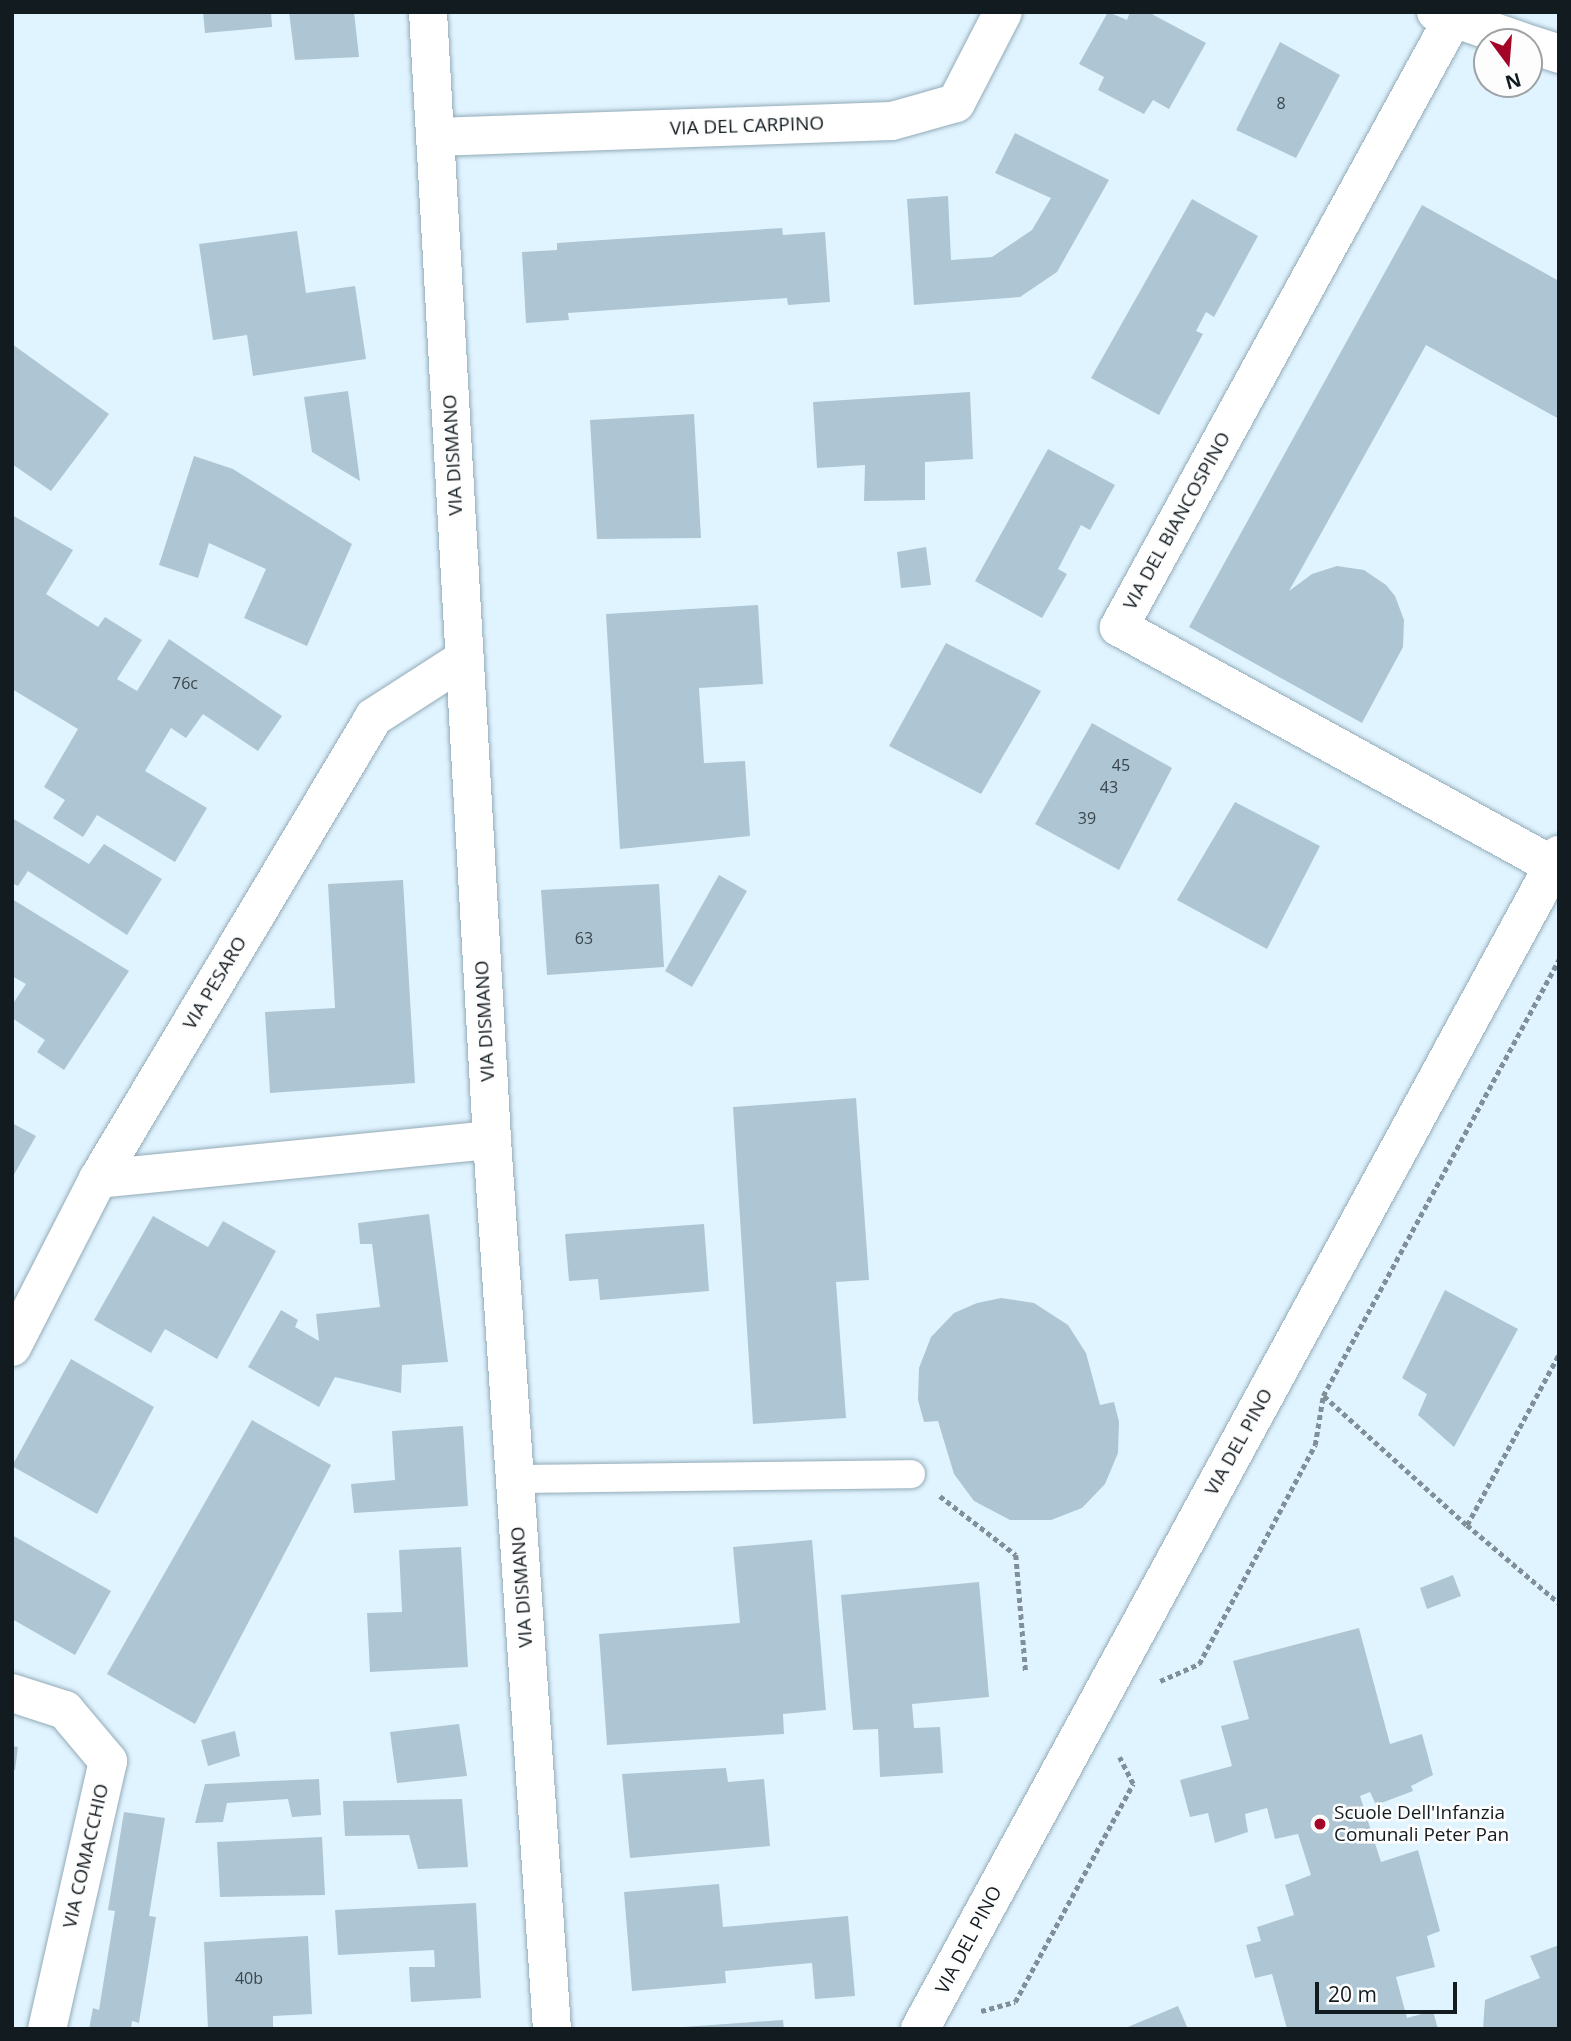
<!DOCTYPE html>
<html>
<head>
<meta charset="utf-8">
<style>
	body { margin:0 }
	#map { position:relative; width:1571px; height:2041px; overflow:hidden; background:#e0f4ff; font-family:"Open Sans",sans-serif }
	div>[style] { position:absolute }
	.building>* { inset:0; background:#aec6d3 }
	.path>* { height:4.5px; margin-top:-2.25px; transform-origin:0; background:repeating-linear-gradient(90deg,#819098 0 5px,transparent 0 8.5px) }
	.roads { filter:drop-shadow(0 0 2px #93abb8) drop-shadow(0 0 2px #93abb8) }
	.service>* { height:28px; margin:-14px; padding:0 14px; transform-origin:14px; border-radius:14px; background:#fff }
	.minor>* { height:38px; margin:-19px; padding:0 19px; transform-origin:19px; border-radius:19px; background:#fff }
	.secondary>* { height:38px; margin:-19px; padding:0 19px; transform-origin:19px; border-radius:19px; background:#fff }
	.dots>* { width:19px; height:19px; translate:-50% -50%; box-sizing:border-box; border:4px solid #fdfdfd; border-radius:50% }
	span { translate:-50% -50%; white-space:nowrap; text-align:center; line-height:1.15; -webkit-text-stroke:5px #fdfdfd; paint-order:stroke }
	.number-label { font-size:16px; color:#39464d }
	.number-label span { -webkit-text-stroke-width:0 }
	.street-label { font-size:19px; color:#121b20 }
	.poi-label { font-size:19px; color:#121b20 }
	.left { translate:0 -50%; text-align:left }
	.frame { position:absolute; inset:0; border:14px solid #121b20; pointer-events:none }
	.north { position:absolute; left:1473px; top:28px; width:70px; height:70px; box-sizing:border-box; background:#fdfdfd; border:2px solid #9fa3a5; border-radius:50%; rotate:164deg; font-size:19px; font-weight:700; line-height:28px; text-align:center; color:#121b20 }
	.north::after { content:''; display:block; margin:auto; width:24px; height:32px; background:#a30427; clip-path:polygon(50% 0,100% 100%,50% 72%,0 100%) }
	.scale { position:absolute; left:1315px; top:1982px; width:142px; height:32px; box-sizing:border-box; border:4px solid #121b20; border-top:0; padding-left:9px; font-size:21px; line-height:24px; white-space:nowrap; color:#121b20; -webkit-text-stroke:5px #fdfdfd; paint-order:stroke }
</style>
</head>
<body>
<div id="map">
	<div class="building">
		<div style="clip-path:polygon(203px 12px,271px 12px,272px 27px,205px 33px)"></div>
		<div style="clip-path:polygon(289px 12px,354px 12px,359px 57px,295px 60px)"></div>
		<div style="clip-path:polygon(1108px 12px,1127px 20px,1130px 12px,1148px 12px,1206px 43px,1169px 109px,1153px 100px,1144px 114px,1098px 90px,1104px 77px,1079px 64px)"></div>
		<div style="clip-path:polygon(1280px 42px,1340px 75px,1296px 158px,1236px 130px)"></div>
		<div style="clip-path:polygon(1015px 133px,1109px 180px,1057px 272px,1020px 297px,914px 305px,907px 199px,948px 196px,951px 260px,992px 257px,1032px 230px,1051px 198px,995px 173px)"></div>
		<div style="clip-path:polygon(1192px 199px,1258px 236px,1214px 317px,1206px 312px,1196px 331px,1203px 334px,1159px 415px,1091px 378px)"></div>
		<div style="clip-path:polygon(1422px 205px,1559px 281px,1559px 419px,1426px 345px,1289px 591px,1312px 574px,1337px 566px,1364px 570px,1386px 585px,1395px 596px,1404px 620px,1403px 647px,1362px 723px,1189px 627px)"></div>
		<div style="clip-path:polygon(782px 228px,783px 235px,825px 232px,830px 302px,788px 305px,787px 298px,568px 313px,569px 320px,526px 323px,522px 252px,557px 250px,557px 243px)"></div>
		<div style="clip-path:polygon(297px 231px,306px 293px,355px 286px,366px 359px,253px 376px,247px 335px,213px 340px,199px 244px)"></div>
		<div style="clip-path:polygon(12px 344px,109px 414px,51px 491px,12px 464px)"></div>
		<div style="clip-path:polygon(348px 391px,360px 481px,312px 452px,304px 397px)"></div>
		<div style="clip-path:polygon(970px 392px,973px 459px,925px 462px,925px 500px,864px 501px,865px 465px,817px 468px,813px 402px)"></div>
		<div style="clip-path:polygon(694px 414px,701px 538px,597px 539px,590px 420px)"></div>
		<div style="clip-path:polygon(1048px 449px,1115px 485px,1090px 530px,1081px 525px,1058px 569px,1067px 574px,1042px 618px,975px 581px)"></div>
		<div style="clip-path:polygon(194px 456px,233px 469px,352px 544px,307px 646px,244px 618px,266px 569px,209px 543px,198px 578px,159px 565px)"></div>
		<div style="clip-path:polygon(12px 515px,73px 550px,46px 594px,98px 627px,105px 617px,142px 640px,117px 679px,137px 691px,169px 639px,282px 716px,258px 751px,203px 714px,186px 738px,171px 728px,145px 771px,207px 808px,175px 862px,97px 815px,83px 837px,53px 818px,65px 800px,44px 787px,78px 729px,12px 689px)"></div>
		<div style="clip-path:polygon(926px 547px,931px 585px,901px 588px,897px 552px)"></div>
		<div style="clip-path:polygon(758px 605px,763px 684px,699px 688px,704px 763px,745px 761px,750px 836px,620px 849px,606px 614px)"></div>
		<div style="clip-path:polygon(946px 643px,1041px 691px,981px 794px,889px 746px)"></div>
		<div style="clip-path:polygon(1092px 723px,1172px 768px,1119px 870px,1035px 824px)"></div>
		<div style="clip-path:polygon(1235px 802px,1320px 846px,1267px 949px,1177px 900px)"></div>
		<div style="clip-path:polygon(12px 818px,89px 864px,104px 844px,162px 879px,127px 935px,28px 871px,18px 886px,12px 883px)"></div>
		<div style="clip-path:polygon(719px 875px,747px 891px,692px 987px,665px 971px)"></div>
		<div style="clip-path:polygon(403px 880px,415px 1083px,270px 1093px,265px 1012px,335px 1008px,328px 884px)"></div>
		<div style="clip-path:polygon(659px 884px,664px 967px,547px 975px,541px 890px)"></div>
		<div style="clip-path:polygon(12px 899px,129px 971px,64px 1070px,37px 1052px,45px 1040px,12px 1018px,12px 1005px,26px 984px,12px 976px)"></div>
		<div style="clip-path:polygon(856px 1098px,869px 1280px,836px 1282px,846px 1418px,753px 1424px,733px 1107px)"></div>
		<div style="clip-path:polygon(12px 1123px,36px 1136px,12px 1178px)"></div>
		<div style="clip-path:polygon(429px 1214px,448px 1362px,402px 1365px,401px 1393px,335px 1377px,319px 1407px,248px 1367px,281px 1310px,298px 1320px,295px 1327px,319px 1341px,316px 1314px,380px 1307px,372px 1244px,360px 1244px,358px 1223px)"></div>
		<div style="clip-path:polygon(153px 1216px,208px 1247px,223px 1221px,276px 1251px,217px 1359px,165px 1329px,151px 1353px,94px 1320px)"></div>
		<div style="clip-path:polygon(704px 1224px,709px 1291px,600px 1300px,598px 1279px,569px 1281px,565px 1234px)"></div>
		<div style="clip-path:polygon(1445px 1290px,1518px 1329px,1454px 1447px,1418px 1415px,1427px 1394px,1402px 1378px)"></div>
		<div style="clip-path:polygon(1001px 1298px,1034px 1303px,1068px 1325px,1086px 1353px,1100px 1405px,1114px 1402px,1119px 1422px,1118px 1453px,1105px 1484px,1082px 1508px,1051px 1520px,1010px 1520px,974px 1501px,954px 1474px,938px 1421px,924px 1422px,918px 1400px,919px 1368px,931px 1337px,954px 1313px,977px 1303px)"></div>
		<div style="clip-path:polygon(71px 1359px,154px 1407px,97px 1514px,12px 1466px)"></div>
		<div style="clip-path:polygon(252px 1420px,331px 1465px,195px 1724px,107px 1674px)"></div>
		<div style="clip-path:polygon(463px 1426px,468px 1506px,354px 1513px,351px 1484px,395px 1480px,392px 1431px)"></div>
		<div style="clip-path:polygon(12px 1535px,111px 1591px,75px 1655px,12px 1619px)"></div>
		<div style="clip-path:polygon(812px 1540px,826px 1710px,783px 1714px,784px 1734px,607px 1745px,599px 1634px,740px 1623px,733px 1547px)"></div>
		<div style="clip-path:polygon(461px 1547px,468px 1667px,370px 1672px,367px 1613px,402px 1612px,399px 1550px)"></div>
		<div style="clip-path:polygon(1453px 1575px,1461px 1596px,1427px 1609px,1420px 1588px)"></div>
		<div style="clip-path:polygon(979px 1582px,989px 1697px,912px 1704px,914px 1728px,940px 1727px,943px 1773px,880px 1777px,878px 1729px,853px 1730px,841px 1595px)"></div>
		<div style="clip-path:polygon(1359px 1628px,1390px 1744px,1422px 1734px,1433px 1775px,1411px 1786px,1413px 1791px,1376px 1805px,1370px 1792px,1360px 1796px,1381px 1862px,1418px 1850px,1440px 1931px,1427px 1936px,1435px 1967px,1396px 1977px,1407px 2018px,1433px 2011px,1438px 2029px,1287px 2029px,1272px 1974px,1255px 1978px,1246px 1945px,1261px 1941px,1257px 1927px,1294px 1915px,1285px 1885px,1311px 1875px,1298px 1834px,1275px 1839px,1267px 1808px,1245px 1814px,1248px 1832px,1215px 1843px,1208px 1813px,1190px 1817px,1180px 1780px,1232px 1766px,1221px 1726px,1249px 1719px,1233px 1661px)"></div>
		<div style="clip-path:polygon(459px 1724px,467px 1776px,397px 1783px,390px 1732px)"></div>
		<div style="clip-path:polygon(235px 1731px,240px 1756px,208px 1766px,201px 1740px)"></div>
		<div style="clip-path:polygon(12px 1746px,18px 1747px,15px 1770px,12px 1770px)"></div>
		<div style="clip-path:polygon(726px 1768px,728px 1782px,764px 1779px,770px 1846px,630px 1858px,622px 1774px)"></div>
		<div style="clip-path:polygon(319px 1779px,321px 1815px,292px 1817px,288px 1799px,227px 1803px,223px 1822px,195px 1823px,205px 1784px)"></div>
		<div style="clip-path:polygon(462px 1799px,468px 1867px,418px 1869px,409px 1835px,345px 1836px,343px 1801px)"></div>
		<div style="clip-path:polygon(124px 1812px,165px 1818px,149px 1916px,156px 1917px,139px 2023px,132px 2021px,131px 2029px,89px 2029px,93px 2008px,99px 2010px,115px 1911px,108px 1910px)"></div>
		<div style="clip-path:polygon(322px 1837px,325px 1895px,220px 1897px,217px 1842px)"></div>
		<div style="clip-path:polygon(719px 1884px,723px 1927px,848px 1916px,855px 1996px,815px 1999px,812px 1963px,725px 1971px,726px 1983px,632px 1991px,624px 1892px)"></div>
		<div style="clip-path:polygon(476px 1903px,481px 1998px,411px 2002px,409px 1967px,435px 1967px,434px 1950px,338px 1955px,335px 1910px)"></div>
		<div style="clip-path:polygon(308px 1936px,312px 2014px,273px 2016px,273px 2029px,208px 2029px,204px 1942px)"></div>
		<div style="clip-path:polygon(1559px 1945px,1559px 2029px,1483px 2029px,1485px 2000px,1540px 1978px,1530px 1956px)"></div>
		<div style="clip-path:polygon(1178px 2006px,1188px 2029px,1123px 2029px)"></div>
		<div style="clip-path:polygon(783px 2020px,784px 2029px,684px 2029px,683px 2027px)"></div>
	</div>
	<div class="path">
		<div style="left:1324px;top:1396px;width:193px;rotate:42.1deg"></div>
		<div style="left:1467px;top:1525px;width:194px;rotate:-61.7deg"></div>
		<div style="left:940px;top:1496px;width:96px;rotate:37.8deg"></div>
		<div style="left:1016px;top:1555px;width:119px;rotate:85.2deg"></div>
		<div style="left:1467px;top:1525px;width:121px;rotate:40.3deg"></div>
		<div style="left:1160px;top:1681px;width:43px;rotate:-23.6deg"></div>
		<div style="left:1199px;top:1664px;width:248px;rotate:-62.1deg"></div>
		<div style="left:1315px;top:1445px;width:50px;rotate:-80.7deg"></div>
		<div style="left:1323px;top:1396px;width:496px;rotate:-61.6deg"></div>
		<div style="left:981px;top:2011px;width:35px;rotate:-15deg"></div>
		<div style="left:1015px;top:2002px;width:248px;rotate:-61.6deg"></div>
		<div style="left:1133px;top:1784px;width:30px;rotate:-117deg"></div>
	</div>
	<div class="roads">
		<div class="service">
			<div style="left:515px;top:1479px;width:396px;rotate:-0.7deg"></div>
		</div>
		<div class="minor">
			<div style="left:1436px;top:12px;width:92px;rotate:19deg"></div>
			<div style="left:1453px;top:18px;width:695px;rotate:118.74deg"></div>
			<div style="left:1119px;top:627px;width:495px;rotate:28.8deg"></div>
			<div style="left:1529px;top:44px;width:32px;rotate:18deg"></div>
			<div style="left:435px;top:137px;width:457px;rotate:-2deg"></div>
			<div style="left:892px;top:121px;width:66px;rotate:-15.7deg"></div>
			<div style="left:956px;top:103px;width:102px;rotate:-62.7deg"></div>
			<div style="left:98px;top:1179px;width:396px;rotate:-5.7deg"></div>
			<div style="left:12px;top:1347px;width:189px;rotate:-62.9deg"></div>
			<div style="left:98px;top:1179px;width:538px;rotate:-59.15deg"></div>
			<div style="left:374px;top:717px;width:107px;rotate:-32.8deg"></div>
			<div style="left:12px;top:1693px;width:56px;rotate:17.8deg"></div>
			<div style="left:65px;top:1710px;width:67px;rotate:49.9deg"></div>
			<div style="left:108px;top:1761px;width:275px;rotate:102.8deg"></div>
			<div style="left:920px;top:2029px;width:1337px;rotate:-61.44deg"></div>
		</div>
		<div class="secondary">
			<div style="left:428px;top:12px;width:1130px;rotate:86.75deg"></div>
			<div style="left:492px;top:1140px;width:891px;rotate:86.14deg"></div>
		</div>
	</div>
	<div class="dots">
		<div style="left:1320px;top:1824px;background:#a30427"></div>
	</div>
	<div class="number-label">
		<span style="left:1281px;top:103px">8</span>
		<span style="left:185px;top:683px">76c</span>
		<span style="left:1121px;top:765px">45</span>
		<span style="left:1109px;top:787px">43</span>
		<span style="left:1087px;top:818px">39</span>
		<span style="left:584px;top:938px">63</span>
		<span style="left:249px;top:1978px">40b</span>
	</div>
	<div class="street-label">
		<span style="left:747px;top:126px;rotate:-2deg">VIA DEL CARPINO</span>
		<span style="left:453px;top:455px;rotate:-93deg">VIA DISMANO</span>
		<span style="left:1177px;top:521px;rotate:-61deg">VIA DEL BIANCOSPINO</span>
		<span style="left:215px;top:983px;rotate:-59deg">VIA PESARO</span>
		<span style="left:485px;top:1021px;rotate:-93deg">VIA DISMANO</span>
		<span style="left:1239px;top:1442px;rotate:-61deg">VIA DEL PINO</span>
		<span style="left:522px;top:1587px;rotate:-94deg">VIA DISMANO</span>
		<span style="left:86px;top:1856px;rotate:-77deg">VIA COMACCHIO</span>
		<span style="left:969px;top:1940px;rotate:-62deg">VIA DEL PINO</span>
	</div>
	<div class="poi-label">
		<span class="left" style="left:1334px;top:1824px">Scuole Dell'Infanzia<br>Comunali Peter Pan</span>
	</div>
	<div class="frame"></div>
	<div class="north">N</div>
	<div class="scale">20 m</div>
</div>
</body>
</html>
